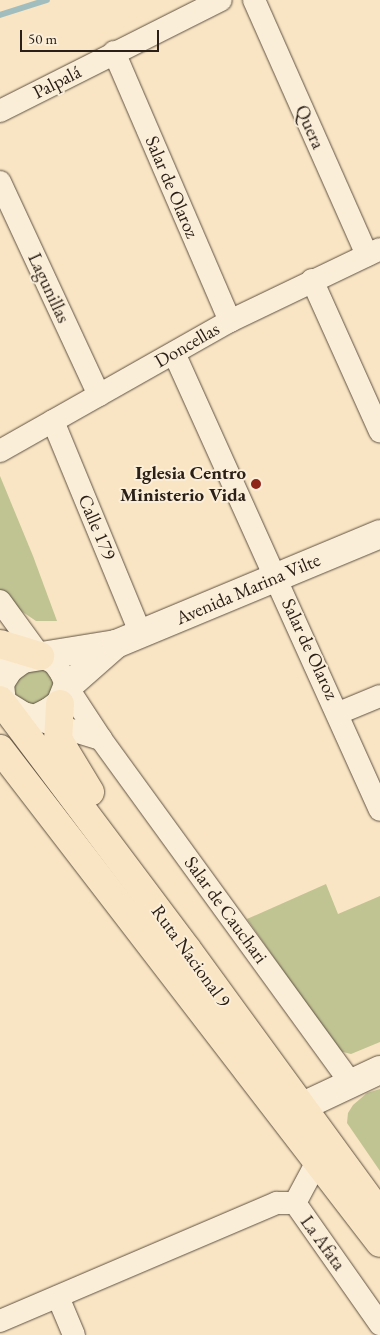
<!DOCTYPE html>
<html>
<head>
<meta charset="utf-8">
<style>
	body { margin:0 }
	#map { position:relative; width:380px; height:1335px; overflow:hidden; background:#f9e5c3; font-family:"EB Garamond",serif }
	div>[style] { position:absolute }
	.green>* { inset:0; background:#c0c392 }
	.stream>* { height:5.5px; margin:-2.75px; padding:0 2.75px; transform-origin:2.75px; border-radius:2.75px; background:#a2bdbe }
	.roads { filter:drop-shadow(0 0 1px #5e5143) drop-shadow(0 0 1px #5e5143) }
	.street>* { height:22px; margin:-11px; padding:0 11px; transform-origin:11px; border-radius:11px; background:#fbeed8 }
	.secondary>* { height:28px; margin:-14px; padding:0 14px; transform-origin:14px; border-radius:14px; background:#fbeed8 }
	.primary>* { height:28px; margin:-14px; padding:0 14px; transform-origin:14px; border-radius:14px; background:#f9e5c3 }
	.dots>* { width:14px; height:14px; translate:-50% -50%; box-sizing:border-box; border:2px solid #fbeed8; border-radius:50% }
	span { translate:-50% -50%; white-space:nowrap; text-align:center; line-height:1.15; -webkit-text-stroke:4px #fbeed8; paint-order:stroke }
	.street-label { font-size:19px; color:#2b2018 }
	.poi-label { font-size:19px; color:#2b2018; font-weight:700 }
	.right { translate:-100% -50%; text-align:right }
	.scale { position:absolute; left:20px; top:30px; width:139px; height:22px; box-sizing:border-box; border:2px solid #2b2018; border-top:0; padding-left:6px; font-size:15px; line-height:18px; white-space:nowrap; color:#2b2018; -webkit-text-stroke:4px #fbeed8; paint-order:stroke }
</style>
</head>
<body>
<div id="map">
	<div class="green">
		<div style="clip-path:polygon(0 476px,33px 556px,57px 621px,36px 621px,14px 606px,0 590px)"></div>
		<div style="clip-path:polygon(43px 669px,49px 673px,55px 687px,40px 709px,14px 701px,12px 680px,16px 674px)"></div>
		<div style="clip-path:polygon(326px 884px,338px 914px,380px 896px,380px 1042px,351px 1054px,339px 1051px,247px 919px)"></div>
		<div style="clip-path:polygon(380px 1089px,380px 1171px,347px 1123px,348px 1113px,353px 1105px,367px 1093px)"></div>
	</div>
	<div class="stream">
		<div style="left:0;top:15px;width:49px;rotate:-17.7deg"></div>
	</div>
	<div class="roads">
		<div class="street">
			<div style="left:254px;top:0;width:279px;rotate:66.1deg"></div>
			<div style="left:114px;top:52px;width:293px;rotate:66.7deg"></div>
			<div style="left:0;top:111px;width:247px;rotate:-26.7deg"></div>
			<div style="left:0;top:182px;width:235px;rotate:65.1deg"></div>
			<div style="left:312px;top:280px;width:166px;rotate:65.8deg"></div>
			<div style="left:174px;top:353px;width:501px;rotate:65.74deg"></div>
			<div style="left:53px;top:421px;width:230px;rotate:67.6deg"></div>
			<div style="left:0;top:451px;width:264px;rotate:-29.5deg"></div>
			<div style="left:230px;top:321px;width:166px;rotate:-25.6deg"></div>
			<div style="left:0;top:601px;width:68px;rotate:54deg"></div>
			<div style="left:40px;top:656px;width:16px;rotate:27deg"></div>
			<div style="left:54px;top:663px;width:12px;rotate:55deg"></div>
			<div style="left:61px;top:673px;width:15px;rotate:67deg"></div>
			<div style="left:67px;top:687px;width:62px;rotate:56.8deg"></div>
			<div style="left:101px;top:739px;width:424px;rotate:54deg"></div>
			<div style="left:339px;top:713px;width:44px;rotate:-22.5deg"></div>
			<div style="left:42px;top:721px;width:62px;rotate:17deg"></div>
			<div style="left:318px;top:1160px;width:49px;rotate:118.1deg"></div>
			<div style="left:295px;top:1203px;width:148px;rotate:54.9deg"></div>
			<div style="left:58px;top:1297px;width:41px;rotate:67.2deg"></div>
			<div style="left:0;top:1321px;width:301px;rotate:-23.1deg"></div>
			<div style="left:277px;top:1203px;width:18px"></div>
		</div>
		<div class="secondary">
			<div style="left:116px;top:644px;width:65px;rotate:138.7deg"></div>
			<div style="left:67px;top:687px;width:18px;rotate:112deg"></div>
			<div style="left:60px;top:704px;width:14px;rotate:144deg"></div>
			<div style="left:49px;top:712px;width:16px;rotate:153deg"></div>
			<div style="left:35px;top:719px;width:12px;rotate:-166deg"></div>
			<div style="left:23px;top:716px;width:25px;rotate:-148deg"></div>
			<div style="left:2px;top:703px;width:20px;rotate:-96deg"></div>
			<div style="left:0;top:683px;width:17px;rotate:-57deg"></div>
			<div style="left:9px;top:669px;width:17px;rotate:-36deg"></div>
			<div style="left:23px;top:659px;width:94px;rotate:-9.2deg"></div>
			<div style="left:116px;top:644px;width:286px;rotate:-22.6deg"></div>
			<div style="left:303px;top:1106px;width:85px;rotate:-25.1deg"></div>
		</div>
		<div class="primary">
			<div style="left:0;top:644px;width:42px;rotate:16.7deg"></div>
			<div style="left:0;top:700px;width:311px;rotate:53.1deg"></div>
			<div style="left:187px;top:949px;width:328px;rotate:53.9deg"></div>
			<div style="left:60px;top:704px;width:35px;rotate:93deg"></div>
			<div style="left:58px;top:739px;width:62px;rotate:58.9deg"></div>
			<div style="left:0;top:749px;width:623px;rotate:52.43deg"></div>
		</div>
	</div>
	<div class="dots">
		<div style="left:256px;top:484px;background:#8f2418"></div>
	</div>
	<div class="street-label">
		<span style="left:57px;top:82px;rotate:-27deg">Palpalá</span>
		<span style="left:310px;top:127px;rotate:66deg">Quera</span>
		<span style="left:172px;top:187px;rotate:67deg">Salar de Olaroz</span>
		<span style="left:49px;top:288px;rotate:65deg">Lagunillas</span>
		<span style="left:187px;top:345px;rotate:-30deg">Doncellas</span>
		<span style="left:97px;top:527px;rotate:67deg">Calle 179</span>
		<span style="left:248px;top:589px;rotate:-23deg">Avenida Marina Vilte</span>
		<span style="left:310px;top:649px;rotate:65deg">Salar de Olaroz</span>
		<span style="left:226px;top:910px;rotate:54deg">Salar de Cauchari</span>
		<span style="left:191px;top:956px;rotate:54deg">Ruta Nacional 9</span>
		<span style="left:323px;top:1243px;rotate:54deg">La Afata</span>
	</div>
	<div class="poi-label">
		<span class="right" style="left:246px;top:484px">Iglesia Centro<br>Ministerio Vida</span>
	</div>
	<div class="scale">50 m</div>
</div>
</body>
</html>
